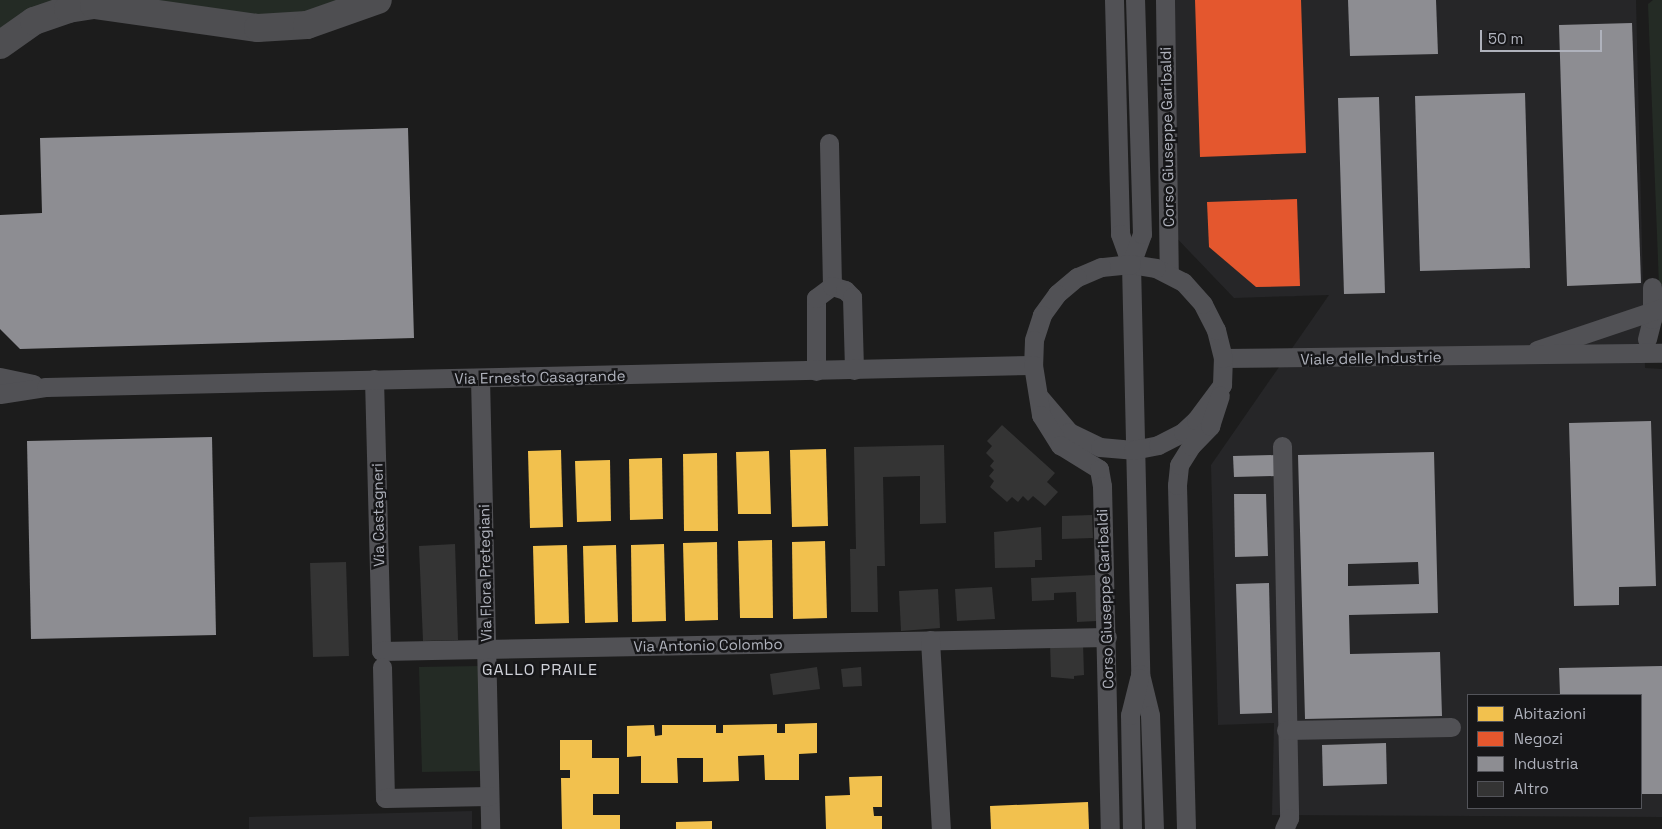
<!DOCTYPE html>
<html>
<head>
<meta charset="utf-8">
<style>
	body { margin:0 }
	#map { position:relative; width:1662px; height:829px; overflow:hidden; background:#1c1c1c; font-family:"Space Grotesk",sans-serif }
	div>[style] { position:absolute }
	.built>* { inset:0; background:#262628 }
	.green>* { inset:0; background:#242b25 }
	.homes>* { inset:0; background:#f2c14e }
	.shops>* { inset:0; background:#e4572e }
	.industry>* { inset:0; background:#8d8d92 }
	.building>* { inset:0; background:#343434 }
	.minor>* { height:19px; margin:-9.5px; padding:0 9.5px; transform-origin:9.5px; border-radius:9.5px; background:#515155 }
	.highway>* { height:28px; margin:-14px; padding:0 14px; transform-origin:14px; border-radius:14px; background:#4e4e51 }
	span { translate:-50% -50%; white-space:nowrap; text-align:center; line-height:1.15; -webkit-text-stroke:5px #161618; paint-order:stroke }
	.street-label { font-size:15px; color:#afb2bc }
	.neighbourhood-label { font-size:16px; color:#cfd1d8; letter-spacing:1px }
	.legend { position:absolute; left:1467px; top:694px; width:175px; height:115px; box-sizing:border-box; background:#161618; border:1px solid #53545a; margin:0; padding:6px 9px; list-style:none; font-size:15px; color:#afb2bc }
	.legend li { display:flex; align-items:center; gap:10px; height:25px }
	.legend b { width:25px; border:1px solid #53545a }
	.scale { position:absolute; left:1480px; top:30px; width:122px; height:22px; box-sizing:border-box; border:2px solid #afb2bc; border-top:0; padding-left:6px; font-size:15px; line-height:18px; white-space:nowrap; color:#afb2bc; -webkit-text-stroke:4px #161618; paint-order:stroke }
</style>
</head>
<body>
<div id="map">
	<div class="built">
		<div style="clip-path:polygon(evenodd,1165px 0,1636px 0,1645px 368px,1662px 369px,1662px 817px,1272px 815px,1274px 723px,1218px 725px,1211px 465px,1329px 295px,1234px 298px,1168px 229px,1165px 0,1468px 695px,1641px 695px,1641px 808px,1468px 808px,1468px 695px)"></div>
		<div style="clip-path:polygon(472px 811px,472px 829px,249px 829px,249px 817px)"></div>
	</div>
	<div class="green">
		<div style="clip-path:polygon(0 0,66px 0,0 32px)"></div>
		<div style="clip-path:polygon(142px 0,360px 0,272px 18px)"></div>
		<div style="clip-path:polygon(1653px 0,1662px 0,1662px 285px,1659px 285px,1648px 4px)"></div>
		<div style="clip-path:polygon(479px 666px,482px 771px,422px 772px,419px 667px)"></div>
	</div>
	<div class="homes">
		<div style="clip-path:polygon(826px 449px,828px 526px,792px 527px,790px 450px)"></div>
		<div style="clip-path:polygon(561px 450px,563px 527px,530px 528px,528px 451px)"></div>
		<div style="clip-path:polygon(769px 451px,771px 514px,738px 514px,736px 452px)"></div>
		<div style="clip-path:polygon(717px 453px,718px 531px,684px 531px,683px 454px)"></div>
		<div style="clip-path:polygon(662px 458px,663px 519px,630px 520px,629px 459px)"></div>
		<div style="clip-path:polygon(610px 460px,611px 521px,577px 522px,575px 461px)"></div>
		<div style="clip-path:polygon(772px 540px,773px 618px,740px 618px,738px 541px)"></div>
		<div style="clip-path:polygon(825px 541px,827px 618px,793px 619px,792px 542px)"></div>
		<div style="clip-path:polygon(717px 542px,718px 620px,685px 621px,683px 543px)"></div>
		<div style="clip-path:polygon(664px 544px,666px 621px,632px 622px,631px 545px)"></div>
		<div style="clip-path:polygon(567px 545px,569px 623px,535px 624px,533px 546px)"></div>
		<div style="clip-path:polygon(616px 545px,618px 622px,585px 623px,583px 546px)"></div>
		<div style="clip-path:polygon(817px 723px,817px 753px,799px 754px,799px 780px,765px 780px,764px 755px,738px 756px,739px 781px,703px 782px,703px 758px,677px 758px,678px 783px,641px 783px,641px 756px,627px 757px,627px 726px,654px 725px,655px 736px,662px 735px,662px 725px,716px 725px,716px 733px,723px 733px,723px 725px,777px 724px,777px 733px,785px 733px,785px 724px)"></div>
		<div style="clip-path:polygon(560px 740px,592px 740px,592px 758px,619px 758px,619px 794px,593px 794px,593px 815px,620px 815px,620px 829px,562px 829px,561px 778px,570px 778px,570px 770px,560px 770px)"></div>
		<div style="clip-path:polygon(882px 776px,882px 807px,873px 807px,874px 816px,882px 816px,882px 829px,826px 829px,825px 796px,850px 795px,849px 777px)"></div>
		<div style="clip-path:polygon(1088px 802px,1089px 829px,991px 829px,990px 806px)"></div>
		<div style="clip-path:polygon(712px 821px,712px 829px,676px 829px,676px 822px)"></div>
	</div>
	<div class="shops">
		<div style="clip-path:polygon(1195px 0,1301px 0,1306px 153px,1200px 157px)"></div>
		<div style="clip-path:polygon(1297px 199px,1300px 286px,1256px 287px,1209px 247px,1207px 202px)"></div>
	</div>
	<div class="industry">
		<div style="clip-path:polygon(1348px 0,1436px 0,1438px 54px,1350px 56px)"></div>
		<div style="clip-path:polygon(1632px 23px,1641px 283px,1567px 286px,1559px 25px)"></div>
		<div style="clip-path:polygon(1525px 93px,1530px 268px,1420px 271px,1415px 96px)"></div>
		<div style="clip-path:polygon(1379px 97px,1385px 293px,1344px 294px,1338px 98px)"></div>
		<div style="clip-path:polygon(408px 128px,414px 338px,20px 349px,0 329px,0 215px,42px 213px,40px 138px)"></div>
		<div style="clip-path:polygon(1651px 421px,1656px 586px,1619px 587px,1619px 605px,1574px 606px,1569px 423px)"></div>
		<div style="clip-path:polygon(212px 437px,216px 635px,31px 639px,27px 441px)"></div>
		<div style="clip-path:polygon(evenodd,1434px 452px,1438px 613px,1349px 615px,1350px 654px,1440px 652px,1442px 716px,1305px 719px,1298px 455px,1434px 452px,1418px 562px,1419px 584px,1348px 586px,1348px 564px,1418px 562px)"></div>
		<div style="clip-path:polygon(1276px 455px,1276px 476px,1234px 477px,1233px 456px)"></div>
		<div style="clip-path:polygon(1234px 494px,1266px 494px,1268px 556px,1235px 557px)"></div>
		<div style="clip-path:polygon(1269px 583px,1272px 713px,1240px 714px,1236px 584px)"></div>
		<div style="clip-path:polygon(1662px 666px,1662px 794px,1641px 794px,1641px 695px,1560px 695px,1559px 668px)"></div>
		<div style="clip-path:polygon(1386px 743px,1387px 784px,1323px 786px,1322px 745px)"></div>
	</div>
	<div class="building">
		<div style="clip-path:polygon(1002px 425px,1055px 473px,1047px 482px,1058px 492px,1045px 506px,1033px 496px,1028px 501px,1023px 496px,1018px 502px,1012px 497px,1007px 502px,990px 487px,994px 481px,989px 476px,994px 470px,990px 466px,994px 461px,986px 453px,992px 446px,987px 441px)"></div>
		<div style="clip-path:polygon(944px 445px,946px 523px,920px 524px,920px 476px,883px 477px,885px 566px,877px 566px,878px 612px,851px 612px,850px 549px,856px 549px,854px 447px)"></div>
		<div style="clip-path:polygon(1092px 515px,1093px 538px,1062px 539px,1062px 516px)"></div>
		<div style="clip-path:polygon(1041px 527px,1042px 560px,1035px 560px,1035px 567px,995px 568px,994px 532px)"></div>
		<div style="clip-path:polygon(455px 544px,458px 640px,423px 641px,419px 546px)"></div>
		<div style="clip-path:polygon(346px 562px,349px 656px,313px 657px,310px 563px)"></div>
		<div style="clip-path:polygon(1095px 575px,1097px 621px,1077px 622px,1076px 592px,1054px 593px,1054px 600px,1032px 601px,1031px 578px)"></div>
		<div style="clip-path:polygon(992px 587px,995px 619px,957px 621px,955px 589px)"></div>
		<div style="clip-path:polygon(938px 589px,940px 628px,901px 631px,899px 591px)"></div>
		<div style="clip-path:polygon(1083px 643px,1084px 675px,1074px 676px,1074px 679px,1051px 677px,1050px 644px)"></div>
		<div style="clip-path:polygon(817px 667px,820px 689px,773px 695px,770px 674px)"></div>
		<div style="clip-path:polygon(861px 667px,862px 686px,843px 687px,841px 669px)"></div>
	</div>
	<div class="minor">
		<div style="left:1114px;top:0;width:234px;rotate:88.5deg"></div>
		<div style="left:1120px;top:234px;width:32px;rotate:70deg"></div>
		<div style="left:1131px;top:264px;width:410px;rotate:88.7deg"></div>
		<div style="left:1140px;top:674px;width:42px;rotate:76.3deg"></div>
		<div style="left:1150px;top:715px;width:114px;rotate:88deg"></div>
		<div style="left:1165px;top:0;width:274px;rotate:89.2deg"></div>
		<div style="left:829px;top:143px;width:143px;rotate:88.8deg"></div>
		<div style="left:1131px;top:264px;width:32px;rotate:-70deg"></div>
		<div style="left:1142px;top:234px;width:234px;rotate:-91.7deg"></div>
		<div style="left:1647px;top:339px;width:21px;rotate:-76deg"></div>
		<div style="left:1652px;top:319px;width:32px;rotate:-90deg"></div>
		<div style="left:1537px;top:350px;width:132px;rotate:-18.6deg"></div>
		<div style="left:1223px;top:358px;width:439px;rotate:-0.7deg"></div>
		<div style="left:816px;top:371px;width:73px;rotate:-90deg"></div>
		<div style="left:816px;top:298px;width:20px;rotate:-37deg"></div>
		<div style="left:832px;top:286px;width:14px;rotate:17deg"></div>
		<div style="left:845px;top:290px;width:10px;rotate:45deg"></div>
		<div style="left:852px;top:297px;width:73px;rotate:88.4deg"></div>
		<div style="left:0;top:377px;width:34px;rotate:12deg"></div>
		<div style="left:480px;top:378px;width:451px;rotate:88.7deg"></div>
		<div style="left:374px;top:379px;width:272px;rotate:88.5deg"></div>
		<div style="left:381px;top:651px;width:726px;rotate:-1.1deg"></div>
		<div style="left:0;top:394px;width:47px;rotate:-8.7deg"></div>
		<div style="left:46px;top:387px;width:987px;rotate:-1.28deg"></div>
		<div style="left:1040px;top:398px;width:45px;rotate:49.5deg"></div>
		<div style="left:1069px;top:432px;width:34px;rotate:26deg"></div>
		<div style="left:1100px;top:447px;width:33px;rotate:5deg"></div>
		<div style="left:1133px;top:450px;width:25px;rotate:-11deg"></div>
		<div style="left:1158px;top:445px;width:28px;rotate:-27deg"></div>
		<div style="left:1183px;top:432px;width:18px;rotate:-43deg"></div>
		<div style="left:1196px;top:420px;width:44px;rotate:-53.4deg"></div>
		<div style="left:1222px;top:385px;width:27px;rotate:-88deg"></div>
		<div style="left:1223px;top:358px;width:29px;rotate:-104deg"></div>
		<div style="left:1216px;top:330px;width:29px;rotate:-117deg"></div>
		<div style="left:1203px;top:304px;width:30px;rotate:-132deg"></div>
		<div style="left:1183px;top:282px;width:30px;rotate:-153deg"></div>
		<div style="left:1156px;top:268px;width:25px;rotate:-171deg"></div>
		<div style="left:1131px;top:264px;width:30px;rotate:174deg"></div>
		<div style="left:1101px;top:267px;width:26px;rotate:157deg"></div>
		<div style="left:1077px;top:277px;width:26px;rotate:140deg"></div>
		<div style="left:1057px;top:294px;width:26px;rotate:126deg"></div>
		<div style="left:1042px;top:315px;width:26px;rotate:108deg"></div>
		<div style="left:1034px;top:340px;width:25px;rotate:92deg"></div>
		<div style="left:1033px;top:365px;width:51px;rotate:80.9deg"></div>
		<div style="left:1041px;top:415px;width:36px;rotate:58deg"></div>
		<div style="left:1060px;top:445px;width:46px;rotate:31.6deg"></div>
		<div style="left:1099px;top:469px;width:17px;rotate:80deg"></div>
		<div style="left:1102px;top:486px;width:343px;rotate:88.7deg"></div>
		<div style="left:1282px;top:446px;width:372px;rotate:88.9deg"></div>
		<div style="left:1289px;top:818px;width:12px;rotate:114deg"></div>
		<div style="left:930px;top:640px;width:189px;rotate:86.7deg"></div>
		<div style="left:382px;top:667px;width:131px;rotate:88.7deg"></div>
		<div style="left:385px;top:798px;width:104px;rotate:-1.1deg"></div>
		<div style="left:1286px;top:730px;width:165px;rotate:-1deg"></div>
		<div style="left:1132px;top:829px;width:114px;rotate:-91deg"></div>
		<div style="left:1130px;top:715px;width:38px;rotate:-76deg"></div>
		<div style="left:1186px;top:829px;width:344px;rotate:-91.5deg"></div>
		<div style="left:1177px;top:485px;width:20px;rotate:-84deg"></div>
		<div style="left:1179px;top:465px;width:22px;rotate:-58deg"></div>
		<div style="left:1191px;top:446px;width:28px;rotate:-46deg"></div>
		<div style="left:1210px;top:426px;width:32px;rotate:-72deg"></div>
	</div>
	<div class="highway">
		<div style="left:0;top:45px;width:42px;rotate:-35.2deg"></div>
		<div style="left:34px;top:21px;width:36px;rotate:-19deg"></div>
		<div style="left:68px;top:9px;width:26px;rotate:-9deg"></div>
		<div style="left:94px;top:5px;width:166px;rotate:8deg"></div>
		<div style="left:258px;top:28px;width:49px;rotate:-3.5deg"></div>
		<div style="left:307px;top:25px;width:75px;rotate:-19.4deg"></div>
	</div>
	<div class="street-label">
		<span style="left:1167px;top:137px;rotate:-91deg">Corso Giuseppe Garibaldi</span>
		<span style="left:1371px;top:358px;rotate:-1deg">Viale delle Industrie</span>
		<span style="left:540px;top:377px;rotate:-1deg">Via Ernesto Casagrande</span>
		<span style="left:378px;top:515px;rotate:-91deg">Via Castagneri</span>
		<span style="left:485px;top:573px;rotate:-91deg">Via Flora Pretegiani</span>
		<span style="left:1105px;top:599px;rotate:-92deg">Corso Giuseppe Garibaldi</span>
		<span style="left:708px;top:645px;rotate:-1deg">Via Antonio Colombo</span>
	</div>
	<div class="neighbourhood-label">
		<span style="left:540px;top:670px">GALLO PRAILE</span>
	</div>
	<ul class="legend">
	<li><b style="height:14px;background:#f2c14e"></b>Abitazioni</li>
	<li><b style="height:14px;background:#e4572e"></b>Negozi</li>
	<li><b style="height:14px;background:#8d8d92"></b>Industria</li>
	<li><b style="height:14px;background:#343434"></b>Altro</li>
	</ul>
	<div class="scale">50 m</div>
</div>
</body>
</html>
